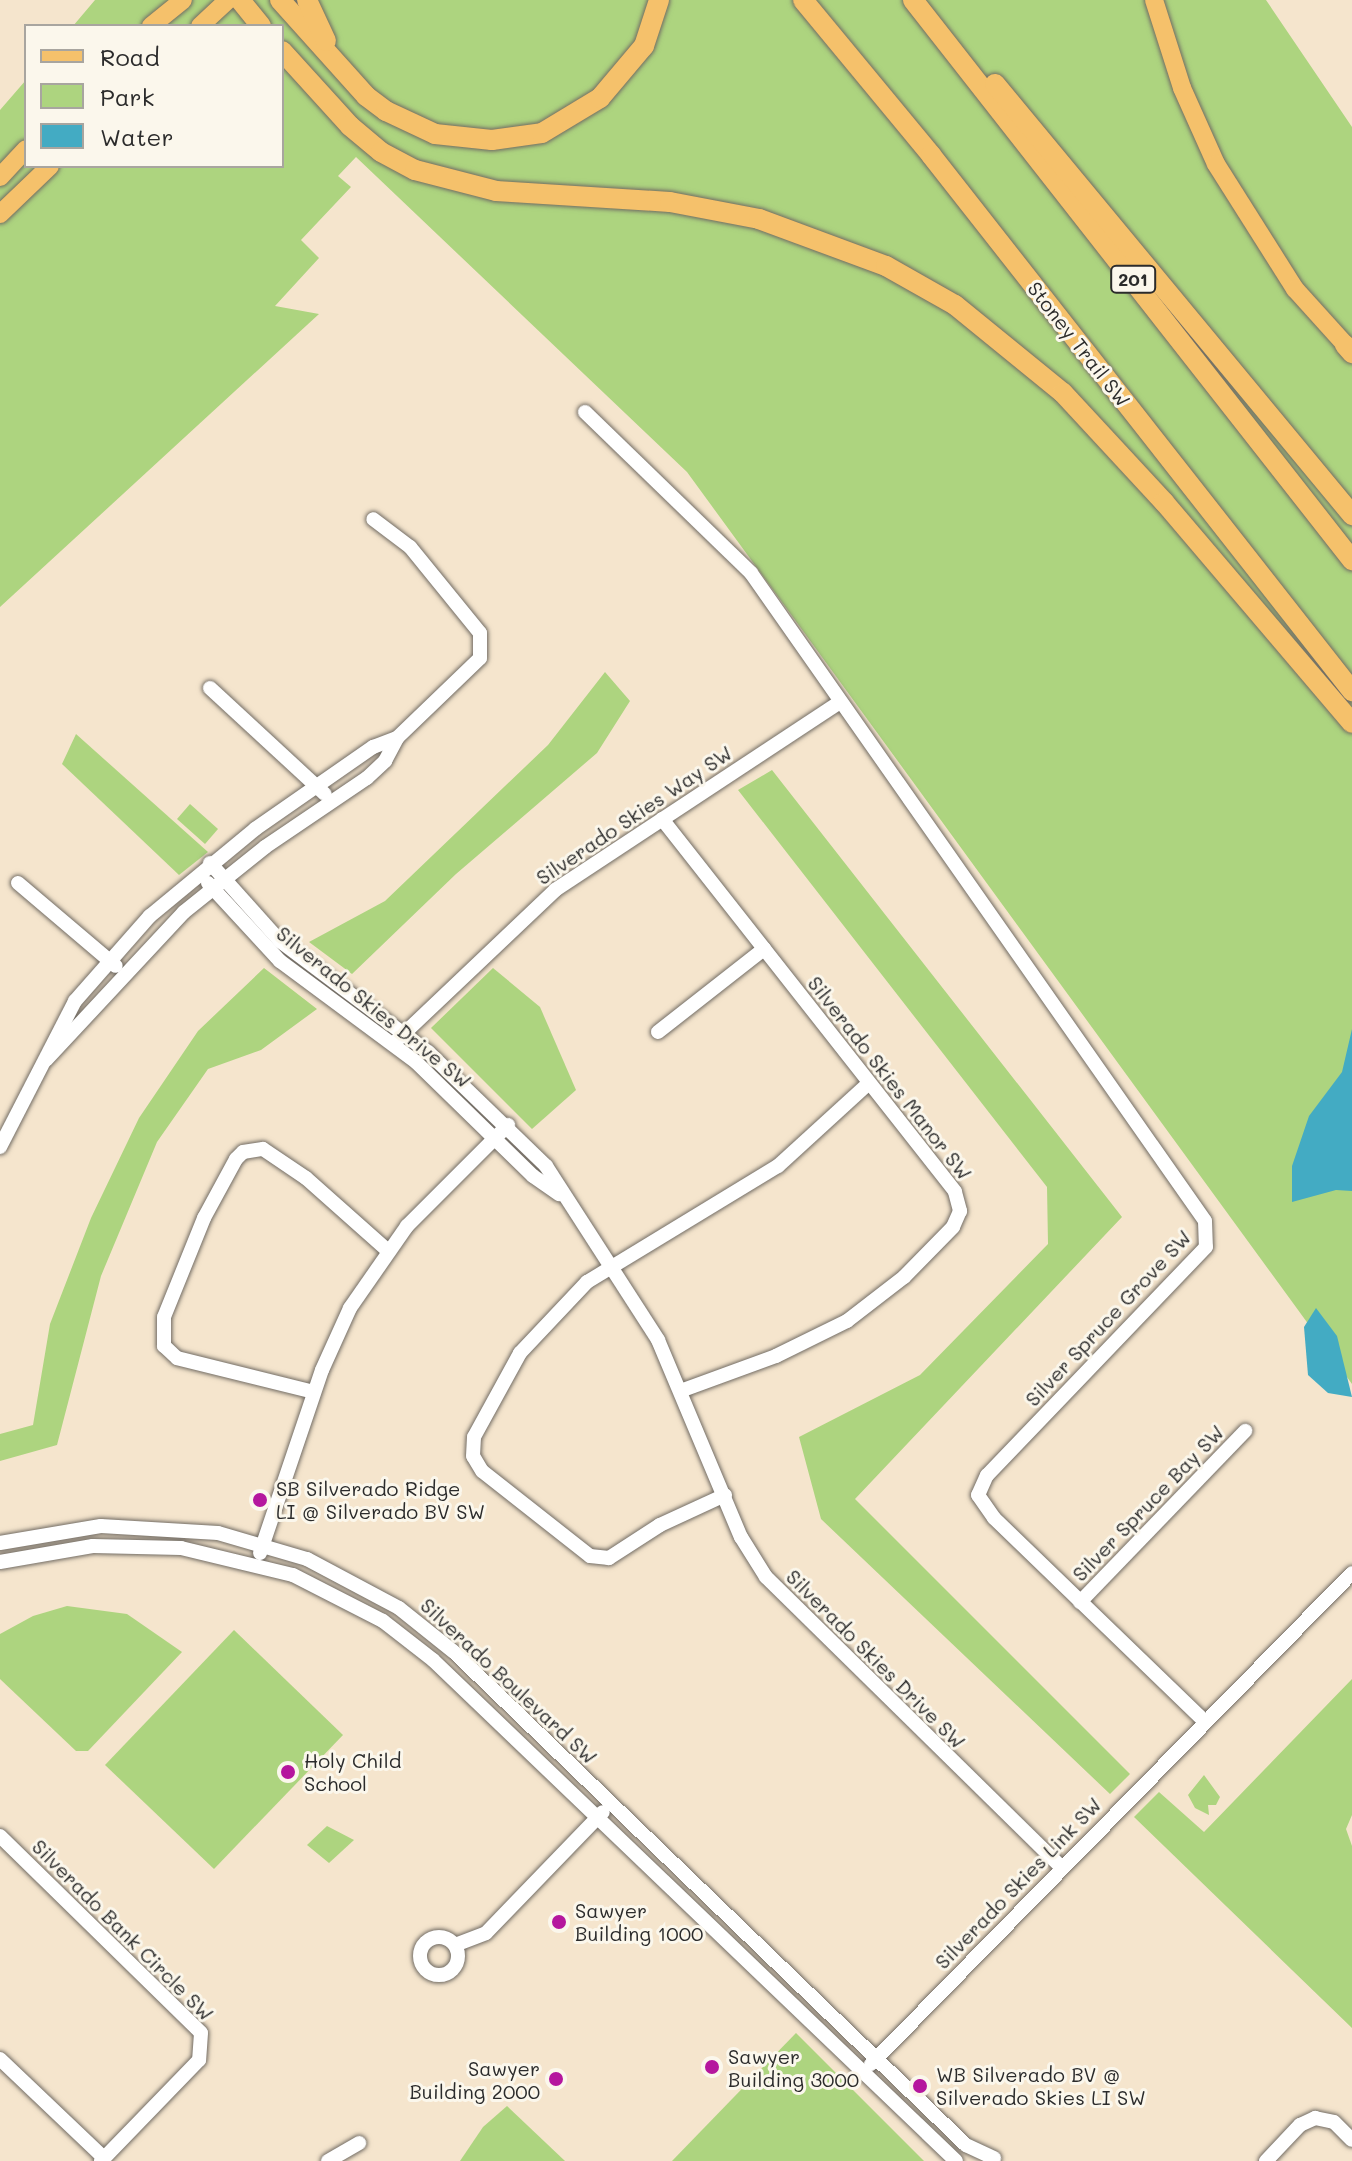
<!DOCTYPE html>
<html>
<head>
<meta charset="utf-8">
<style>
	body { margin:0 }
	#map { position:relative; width:1352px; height:2161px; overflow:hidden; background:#f5e5cd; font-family:Mali,sans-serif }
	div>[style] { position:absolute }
	.green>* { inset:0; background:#add47f }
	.water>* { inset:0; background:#43abc3 }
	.roads { filter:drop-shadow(0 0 2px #726c64) drop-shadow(0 0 2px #726c64) }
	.minor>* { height:14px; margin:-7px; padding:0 7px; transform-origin:7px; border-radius:7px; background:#fff }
	.minor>.ring { margin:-7px; padding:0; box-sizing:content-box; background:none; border:14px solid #fff; border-radius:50% }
	.major>* { height:18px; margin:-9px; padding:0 9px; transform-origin:9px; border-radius:9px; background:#f5c16b }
	.highway>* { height:20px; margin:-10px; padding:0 10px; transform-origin:10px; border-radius:10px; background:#f5c16b }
	.dots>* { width:22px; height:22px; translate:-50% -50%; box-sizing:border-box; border:4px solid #fbf7ec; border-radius:50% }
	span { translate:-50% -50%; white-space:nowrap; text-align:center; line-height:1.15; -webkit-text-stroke:6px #fbf7ec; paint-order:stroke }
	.shield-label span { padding:2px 6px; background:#fbf7ec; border:2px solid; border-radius:6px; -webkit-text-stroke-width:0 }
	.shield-label { font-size:18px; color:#2b2b2b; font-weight:700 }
	.street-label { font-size:20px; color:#2b2b2b }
	.poi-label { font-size:20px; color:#2b2b2b }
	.left { translate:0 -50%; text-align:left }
	.right { translate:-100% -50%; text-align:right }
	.legend { position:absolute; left:24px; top:24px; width:260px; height:144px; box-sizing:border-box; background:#fbf7ec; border:2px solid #a8a59f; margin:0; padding:10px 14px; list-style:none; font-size:24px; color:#2b2b2b }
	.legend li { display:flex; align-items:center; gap:16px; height:40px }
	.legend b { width:40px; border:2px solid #a8a59f }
</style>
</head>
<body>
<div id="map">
	<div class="green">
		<div style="clip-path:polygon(95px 0,1266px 0,1352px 127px,1352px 1384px,687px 472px,356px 157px,338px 176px,351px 187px,301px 240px,319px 258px,275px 306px,319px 314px,0 607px,0 110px,26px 80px,26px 166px,282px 166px,282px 26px,73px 26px)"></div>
		<div style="clip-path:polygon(605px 672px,630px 701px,597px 753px,456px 874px,352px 974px,309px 942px,385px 901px,548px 745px)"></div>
		<div style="clip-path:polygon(76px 734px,208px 852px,179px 875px,62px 764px)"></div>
		<div style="clip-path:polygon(772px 770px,1122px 1217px,855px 1499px,1130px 1774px,1110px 1794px,821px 1519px,799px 1437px,920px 1375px,1048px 1244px,1047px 1187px,738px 790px)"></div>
		<div style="clip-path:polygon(190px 804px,218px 829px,205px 844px,177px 819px)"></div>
		<div style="clip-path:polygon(264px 968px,317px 1009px,261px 1050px,208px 1069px,157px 1142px,101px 1276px,57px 1445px,0 1461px,0 1434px,33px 1425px,50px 1324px,91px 1218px,139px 1118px,198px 1031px)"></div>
		<div style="clip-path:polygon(493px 968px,540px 1007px,576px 1090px,532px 1129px,431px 1028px)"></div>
		<div style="clip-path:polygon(67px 1606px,127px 1614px,182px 1652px,88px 1751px,76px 1751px,0 1679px,0 1634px,33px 1616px)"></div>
		<div style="clip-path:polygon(234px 1630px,343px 1735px,214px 1869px,105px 1765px)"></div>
		<div style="clip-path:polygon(1352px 1679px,1352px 1815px,1346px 1829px,1352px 1846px,1352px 2028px,1134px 1817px,1159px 1792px,1204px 1832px)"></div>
		<div style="clip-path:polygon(1204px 1775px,1220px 1797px,1216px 1805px,1208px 1805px,1209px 1815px,1195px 1808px,1188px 1795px)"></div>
		<div style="clip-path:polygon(327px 1826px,354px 1840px,329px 1863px,307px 1845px)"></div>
		<div style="clip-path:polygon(796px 2033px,924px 2161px,672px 2161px)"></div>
		<div style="clip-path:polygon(507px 2106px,565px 2161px,460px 2161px,483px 2127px)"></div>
	</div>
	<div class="water">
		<div style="clip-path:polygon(1352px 1029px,1352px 1191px,1336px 1190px,1292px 1202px,1292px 1166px,1309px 1116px,1342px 1072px)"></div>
		<div style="clip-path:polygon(1316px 1308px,1337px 1336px,1352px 1397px,1328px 1393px,1308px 1375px,1304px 1327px)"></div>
	</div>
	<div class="roads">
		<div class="minor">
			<div style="left:585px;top:412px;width:231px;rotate:44.1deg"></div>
			<div style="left:751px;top:573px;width:791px;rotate:54.98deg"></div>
			<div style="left:1205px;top:1221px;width:26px;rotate:88deg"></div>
			<div style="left:1206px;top:1247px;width:316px;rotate:133.8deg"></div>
			<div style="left:987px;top:1475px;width:22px;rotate:114deg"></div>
			<div style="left:978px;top:1495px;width:28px;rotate:55deg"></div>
			<div style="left:994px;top:1518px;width:291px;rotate:44deg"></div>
			<div style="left:210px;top:688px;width:156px;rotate:42.7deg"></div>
			<div style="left:662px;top:819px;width:474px;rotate:51.8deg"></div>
			<div style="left:955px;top:1192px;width:20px;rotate:75deg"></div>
			<div style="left:960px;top:1211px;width:17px;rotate:114deg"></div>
			<div style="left:953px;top:1227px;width:70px;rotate:134.4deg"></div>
			<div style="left:904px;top:1277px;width:72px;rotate:142.3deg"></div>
			<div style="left:847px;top:1321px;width:79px;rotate:153.8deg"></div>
			<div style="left:776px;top:1356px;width:99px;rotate:159.9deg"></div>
			<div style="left:210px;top:863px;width:105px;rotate:48.1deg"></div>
			<div style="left:280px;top:941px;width:185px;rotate:36.9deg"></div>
			<div style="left:428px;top:1052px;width:164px;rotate:44deg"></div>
			<div style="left:546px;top:1166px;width:207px;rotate:57.2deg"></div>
			<div style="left:658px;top:1340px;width:214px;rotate:67.2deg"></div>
			<div style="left:741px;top:1537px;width:47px;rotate:58deg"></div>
			<div style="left:766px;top:1577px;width:414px;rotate:44.5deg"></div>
			<div style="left:18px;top:883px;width:128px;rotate:40.3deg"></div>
			<div style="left:208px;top:883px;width:106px;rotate:47.3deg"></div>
			<div style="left:280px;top:961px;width:169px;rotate:36.6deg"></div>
			<div style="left:416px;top:1062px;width:163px;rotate:44.3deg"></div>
			<div style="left:533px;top:1176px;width:32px;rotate:35deg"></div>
			<div style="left:658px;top:1032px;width:135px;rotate:-38.1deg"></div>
			<div style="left:393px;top:1044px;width:224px;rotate:-43.5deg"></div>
			<div style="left:555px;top:890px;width:341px;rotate:-33.4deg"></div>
			<div style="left:46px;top:1060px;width:202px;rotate:-47deg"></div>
			<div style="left:184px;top:912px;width:104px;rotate:-38.7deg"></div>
			<div style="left:265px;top:847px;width:123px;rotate:-34.1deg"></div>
			<div style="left:367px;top:778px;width:25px;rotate:-43deg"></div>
			<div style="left:385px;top:761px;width:26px;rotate:-62deg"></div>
			<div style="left:397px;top:738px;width:115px;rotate:-43.9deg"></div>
			<div style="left:480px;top:658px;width:25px;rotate:-90deg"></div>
			<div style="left:480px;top:633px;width:111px;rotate:-129.1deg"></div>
			<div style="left:410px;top:547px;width:46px;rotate:-142.9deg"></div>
			<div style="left:0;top:1147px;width:164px;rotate:-62.8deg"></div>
			<div style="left:75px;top:1001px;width:113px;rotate:-48.6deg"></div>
			<div style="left:150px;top:916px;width:136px;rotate:-39.6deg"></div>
			<div style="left:255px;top:829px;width:144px;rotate:-34.8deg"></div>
			<div style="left:373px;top:747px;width:26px;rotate:-21deg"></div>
			<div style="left:314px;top:1392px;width:141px;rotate:-166.1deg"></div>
			<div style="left:177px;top:1358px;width:18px;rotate:-137deg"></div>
			<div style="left:164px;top:1346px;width:29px;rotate:-90deg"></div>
			<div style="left:164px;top:1317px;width:107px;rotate:-68deg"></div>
			<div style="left:204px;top:1218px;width:67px;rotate:-61.5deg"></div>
			<div style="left:236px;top:1159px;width:10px;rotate:-45deg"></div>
			<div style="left:243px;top:1152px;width:20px;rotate:-9deg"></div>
			<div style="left:263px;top:1149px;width:52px;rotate:34deg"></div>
			<div style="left:306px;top:1178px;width:108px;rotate:41.6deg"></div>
			<div style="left:725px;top:1495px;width:72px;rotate:155.2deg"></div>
			<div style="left:660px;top:1525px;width:61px;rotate:147.1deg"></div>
			<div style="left:609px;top:1558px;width:19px;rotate:-174deg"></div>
			<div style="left:590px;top:1556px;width:137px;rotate:-141.8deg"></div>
			<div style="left:482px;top:1471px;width:17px;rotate:-121deg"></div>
			<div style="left:473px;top:1456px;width:19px;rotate:-87deg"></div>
			<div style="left:474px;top:1437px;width:96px;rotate:-61.3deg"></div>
			<div style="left:520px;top:1353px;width:98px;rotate:-46.7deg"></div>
			<div style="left:587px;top:1282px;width:223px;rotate:-31.3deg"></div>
			<div style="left:778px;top:1166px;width:123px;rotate:-42.4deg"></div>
			<div style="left:0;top:1543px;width:102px;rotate:-9.6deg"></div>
			<div style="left:101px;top:1526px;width:117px;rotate:3.4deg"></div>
			<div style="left:218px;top:1533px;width:93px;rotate:16.3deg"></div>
			<div style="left:307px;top:1559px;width:104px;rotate:28deg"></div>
			<div style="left:399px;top:1608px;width:70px;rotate:38.7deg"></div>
			<div style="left:454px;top:1652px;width:711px;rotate:43.92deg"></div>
			<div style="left:966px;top:2145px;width:31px;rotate:25deg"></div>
			<div style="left:260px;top:1553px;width:193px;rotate:-71.3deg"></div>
			<div style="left:322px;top:1370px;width:68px;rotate:-65.7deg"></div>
			<div style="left:350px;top:1308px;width:100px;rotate:-55.2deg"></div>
			<div style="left:407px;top:1226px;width:143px;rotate:-45deg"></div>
			<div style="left:0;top:1562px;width:94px;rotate:-9.8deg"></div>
			<div style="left:93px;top:1546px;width:88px;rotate:1.3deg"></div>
			<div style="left:181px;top:1548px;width:115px;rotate:13.6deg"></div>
			<div style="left:293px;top:1575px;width:101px;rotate:27.1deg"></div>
			<div style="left:383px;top:1621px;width:63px;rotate:38deg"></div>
			<div style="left:433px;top:1660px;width:724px;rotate:43.77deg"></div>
			<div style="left:1080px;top:1602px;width:238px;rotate:-46deg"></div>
			<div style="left:0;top:1836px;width:281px;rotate:44.4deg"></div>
			<div style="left:201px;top:2033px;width:27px;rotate:94deg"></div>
			<div style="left:199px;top:2060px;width:141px;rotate:134.1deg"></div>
			<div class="ring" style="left:420px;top:1937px;width:24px;height:24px"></div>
			<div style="left:455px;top:1945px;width:33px;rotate:-21deg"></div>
			<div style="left:486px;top:1933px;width:168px;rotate:-46deg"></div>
			<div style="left:0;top:2059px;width:144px;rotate:43.6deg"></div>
			<div style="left:871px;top:2064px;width:687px;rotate:-45.59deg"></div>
			<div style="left:328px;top:2161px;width:36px;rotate:-30deg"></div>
			<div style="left:1266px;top:2161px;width:50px;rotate:-46.6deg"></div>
			<div style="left:1300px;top:2125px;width:17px;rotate:-25deg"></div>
			<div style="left:1315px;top:2118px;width:19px;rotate:12deg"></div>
			<div style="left:1334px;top:2122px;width:25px;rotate:45deg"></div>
		</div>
		<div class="major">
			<div style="left:1154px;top:0;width:92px;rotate:72.3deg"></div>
			<div style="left:1182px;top:88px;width:83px;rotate:65.9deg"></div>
			<div style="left:1216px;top:164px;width:148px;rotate:57.7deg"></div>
			<div style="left:1295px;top:289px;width:85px;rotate:47.9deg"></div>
			<div style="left:151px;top:26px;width:41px;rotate:-39.1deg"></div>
			<div style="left:200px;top:26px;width:38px;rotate:-43deg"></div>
			<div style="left:0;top:177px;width:38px;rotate:-47deg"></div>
			<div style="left:0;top:214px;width:69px;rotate:-43.8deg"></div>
		</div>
		<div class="highway">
			<div style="left:240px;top:0;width:33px;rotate:51deg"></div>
			<div style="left:280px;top:0;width:129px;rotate:48.1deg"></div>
			<div style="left:366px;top:96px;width:25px;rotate:37deg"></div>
			<div style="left:386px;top:111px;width:54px;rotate:25.1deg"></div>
			<div style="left:435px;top:134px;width:57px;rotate:6deg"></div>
			<div style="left:492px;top:140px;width:50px;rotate:-8deg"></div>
			<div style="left:542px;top:133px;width:68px;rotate:-31.1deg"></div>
			<div style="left:600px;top:98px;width:68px;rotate:-49.8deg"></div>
			<div style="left:644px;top:46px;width:48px;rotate:-71.9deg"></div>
			<div style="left:307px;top:0;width:45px;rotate:65.1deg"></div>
			<div style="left:803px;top:0;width:201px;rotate:50.4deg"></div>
			<div style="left:931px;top:155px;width:682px;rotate:51.85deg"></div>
			<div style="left:913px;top:0;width:712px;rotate:51.91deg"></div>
			<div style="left:282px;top:51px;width:101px;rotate:47.8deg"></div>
			<div style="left:350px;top:126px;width:40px;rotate:40deg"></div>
			<div style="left:381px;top:152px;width:38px;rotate:28deg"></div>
			<div style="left:415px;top:170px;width:84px;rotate:14.5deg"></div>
			<div style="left:496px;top:191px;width:174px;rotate:3.6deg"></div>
			<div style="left:670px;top:202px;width:91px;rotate:10.8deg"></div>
			<div style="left:759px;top:219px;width:135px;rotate:20.3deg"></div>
			<div style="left:886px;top:266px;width:79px;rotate:29.5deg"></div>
			<div style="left:955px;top:305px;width:139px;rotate:39.2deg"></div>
			<div style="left:1063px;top:393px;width:149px;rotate:47.2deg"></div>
			<div style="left:1164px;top:502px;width:290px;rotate:49.6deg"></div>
			<div style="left:995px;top:84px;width:560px;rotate:50.36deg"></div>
			<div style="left:1345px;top:345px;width:11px;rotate:49deg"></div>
		</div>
	</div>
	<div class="dots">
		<div style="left:260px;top:1500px;background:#b5179e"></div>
		<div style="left:288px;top:1772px;background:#b5179e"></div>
		<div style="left:559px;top:1922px;background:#b5179e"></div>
		<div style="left:712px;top:2067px;background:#b5179e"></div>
		<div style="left:556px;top:2079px;background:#b5179e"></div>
		<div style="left:920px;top:2086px;background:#b5179e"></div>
	</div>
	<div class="shield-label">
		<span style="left:1133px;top:279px">201</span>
	</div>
	<div class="street-label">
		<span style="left:1079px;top:344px;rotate:52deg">Stoney Trail SW</span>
		<span style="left:634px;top:815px;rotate:-34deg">Silverado Skies Way SW</span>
		<span style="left:374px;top:1007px;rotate:39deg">Silverado Skies Drive SW</span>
		<span style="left:890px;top:1078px;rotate:52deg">Silverado Skies Manor SW</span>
		<span style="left:1108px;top:1318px;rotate:-47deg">Silver Spruce Grove SW</span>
		<span style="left:1148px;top:1503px;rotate:-46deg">Silver Spruce Bay SW</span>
		<span style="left:876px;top:1659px;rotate:45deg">Silverado Skies Drive SW</span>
		<span style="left:509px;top:1681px;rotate:43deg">Silverado Boulevard SW</span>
		<span style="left:1018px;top:1883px;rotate:-46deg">Silverado Skies Link SW</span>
		<span style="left:123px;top:1930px;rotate:45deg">Silverado Bank Circle SW</span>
	</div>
	<div class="poi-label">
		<span class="left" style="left:276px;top:1500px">SB Silverado Ridge<br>LI @ Silverado BV SW</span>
		<span class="left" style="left:304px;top:1772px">Holy Child<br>School</span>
		<span class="left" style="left:575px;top:1922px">Sawyer<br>Building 1000</span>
		<span class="left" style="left:728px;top:2068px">Sawyer<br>Building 3000</span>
		<span class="right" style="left:540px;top:2080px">Sawyer<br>Building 2000</span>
		<span class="left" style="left:936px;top:2086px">WB Silverado BV @<br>Silverado Skies LI SW</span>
	</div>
	<ul class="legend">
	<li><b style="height:10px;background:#f5c16b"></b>Road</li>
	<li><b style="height:22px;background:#add47f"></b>Park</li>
	<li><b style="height:22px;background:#43abc3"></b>Water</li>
	</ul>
</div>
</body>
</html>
